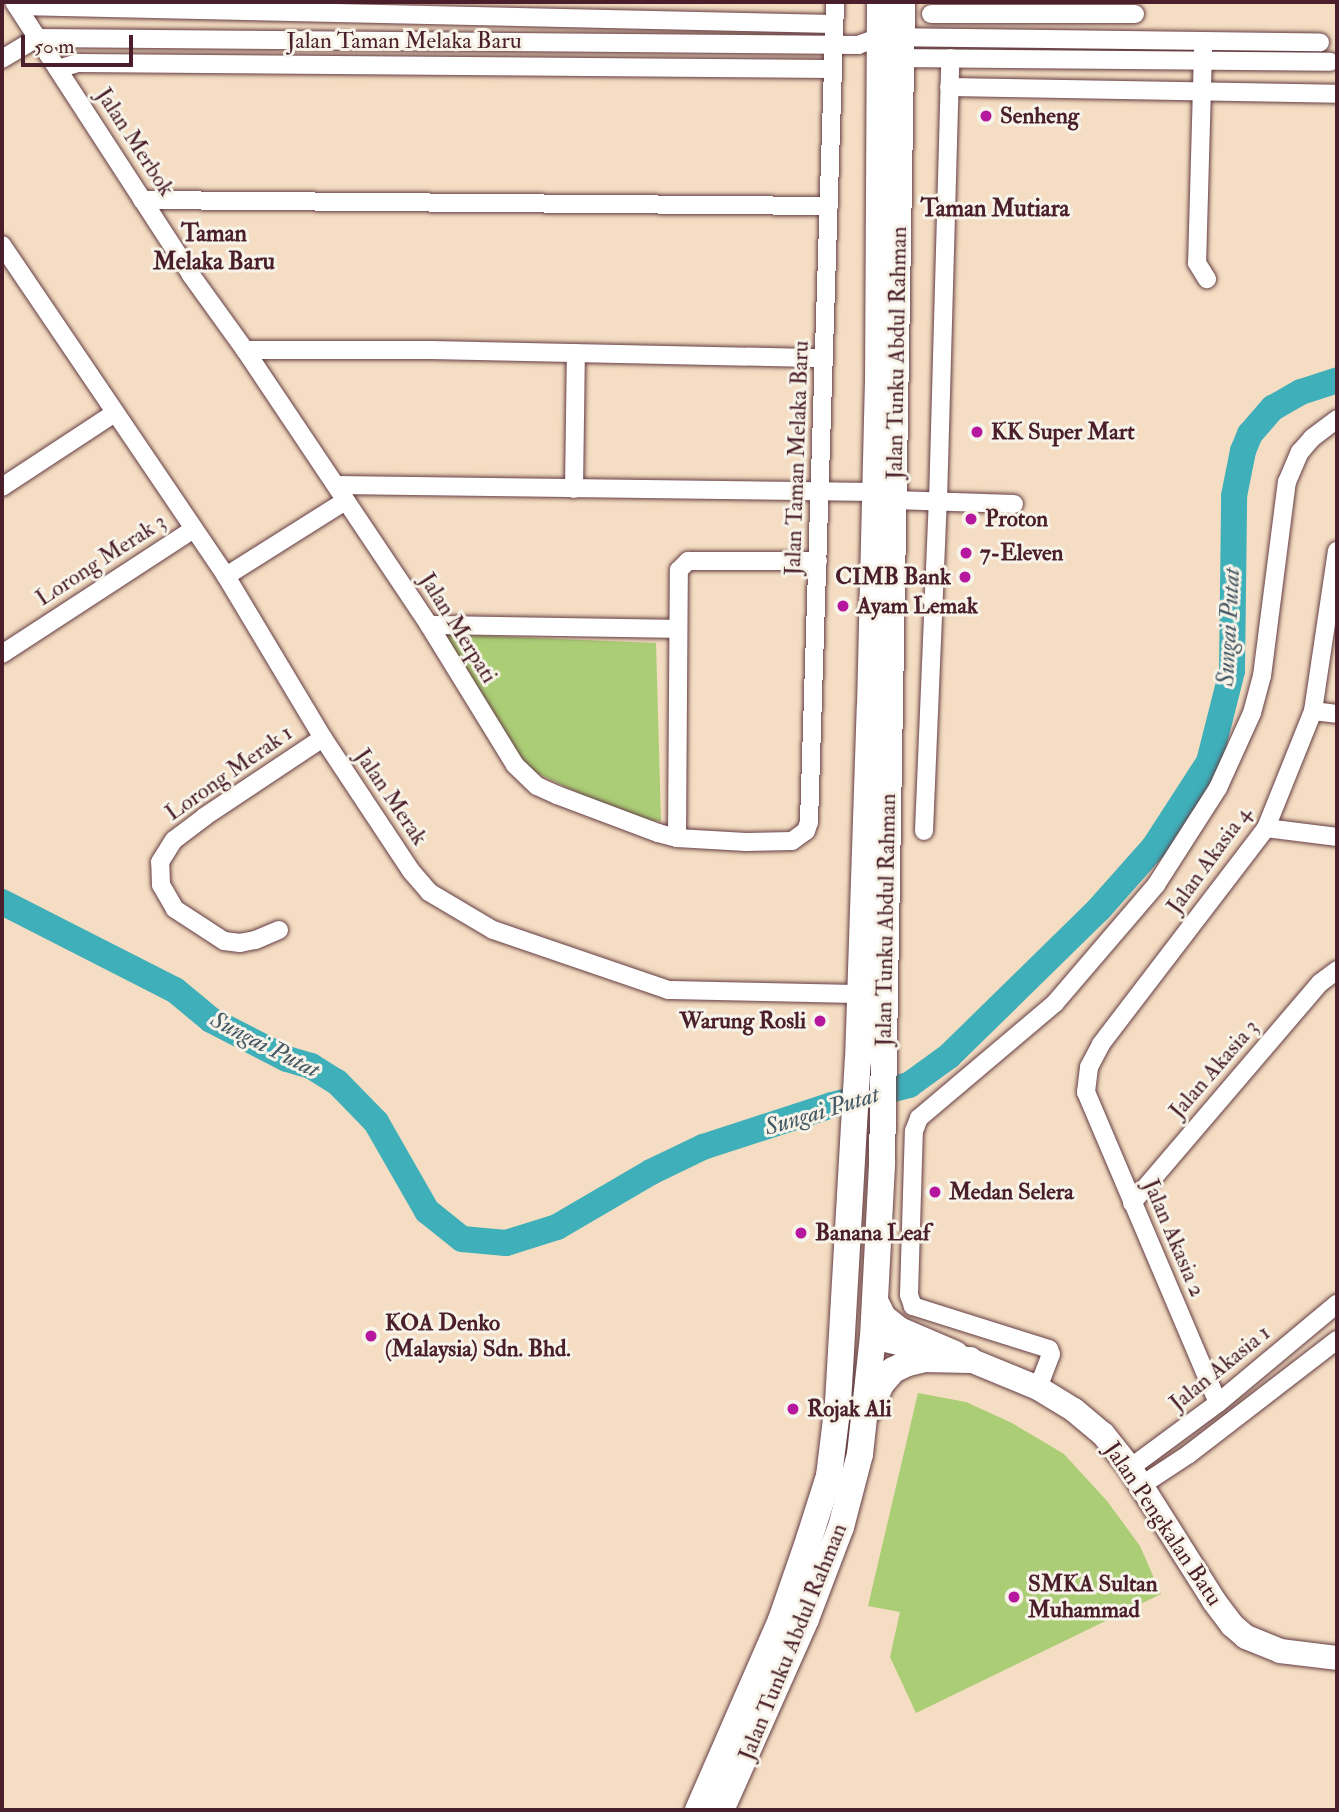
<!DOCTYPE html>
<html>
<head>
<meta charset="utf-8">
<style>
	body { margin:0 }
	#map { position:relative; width:1339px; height:1812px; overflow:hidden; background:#f4ddc2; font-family:"IM FELL Double Pica",serif }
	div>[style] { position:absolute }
	.green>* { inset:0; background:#abcd76 }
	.river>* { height:26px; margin:-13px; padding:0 13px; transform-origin:13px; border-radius:13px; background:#3fafb9 }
	.roads { filter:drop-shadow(0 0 2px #643c42) drop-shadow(0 0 2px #643c42) }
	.minor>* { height:18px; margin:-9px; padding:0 9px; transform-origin:9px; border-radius:9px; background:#fff }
	.secondary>* { height:24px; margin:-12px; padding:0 12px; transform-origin:12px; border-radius:12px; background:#fff }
	.primary>* { height:26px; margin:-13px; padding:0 13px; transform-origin:13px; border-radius:13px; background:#fff }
	.dots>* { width:19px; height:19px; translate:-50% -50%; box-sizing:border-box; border:4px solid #f7f3e8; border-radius:50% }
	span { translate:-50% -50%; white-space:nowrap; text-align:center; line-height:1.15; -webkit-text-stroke:6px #f7f3e8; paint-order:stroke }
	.street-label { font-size:23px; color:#4a1f2b }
	.poi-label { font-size:23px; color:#4a1f2b; font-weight:700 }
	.left { translate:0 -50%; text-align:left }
	.right { translate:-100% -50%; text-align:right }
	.neighbourhood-label { font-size:24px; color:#4a1f2b; font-weight:700 }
	.water-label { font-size:24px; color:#465964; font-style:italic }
	.frame { position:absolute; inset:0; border:4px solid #4a1f2b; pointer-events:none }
	.scale { position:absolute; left:21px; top:35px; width:112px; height:32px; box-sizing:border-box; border:4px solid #4a1f2b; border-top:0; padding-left:9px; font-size:21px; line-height:24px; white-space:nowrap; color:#4a1f2b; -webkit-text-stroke:5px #f7f3e8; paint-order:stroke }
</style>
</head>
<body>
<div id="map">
	<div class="green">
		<div style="clip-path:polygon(441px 634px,656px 643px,661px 821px,635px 820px,522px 766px)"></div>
		<div style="clip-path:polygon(918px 1393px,966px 1402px,1012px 1423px,1064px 1454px,1107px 1501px,1140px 1546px,1161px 1594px,916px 1713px,890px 1657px,900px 1612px,868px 1606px)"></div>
	</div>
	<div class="river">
		<div style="left:2px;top:902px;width:194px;rotate:27deg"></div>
		<div style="left:175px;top:990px;width:47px;rotate:39.8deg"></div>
		<div style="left:211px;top:1020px;width:85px;rotate:27.2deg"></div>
		<div style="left:287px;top:1059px;width:25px;rotate:16deg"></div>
		<div style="left:311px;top:1066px;width:31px;rotate:32deg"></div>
		<div style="left:337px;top:1082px;width:56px;rotate:45.7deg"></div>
		<div style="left:376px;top:1122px;width:103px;rotate:60.2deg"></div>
		<div style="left:427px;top:1211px;width:45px;rotate:38.7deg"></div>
		<div style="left:462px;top:1239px;width:44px;rotate:5.2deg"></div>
		<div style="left:506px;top:1243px;width:53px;rotate:-17.4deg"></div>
		<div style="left:557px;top:1227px;width:109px;rotate:-30.3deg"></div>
		<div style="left:651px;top:1172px;width:58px;rotate:-25.7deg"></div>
		<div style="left:703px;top:1147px;width:136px;rotate:-18deg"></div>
		<div style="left:832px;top:1105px;width:80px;rotate:-14.6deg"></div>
		<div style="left:909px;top:1085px;width:49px;rotate:-35.9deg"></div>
		<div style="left:949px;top:1056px;width:210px;rotate:-44.4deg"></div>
		<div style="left:1099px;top:909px;width:83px;rotate:-48.4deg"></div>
		<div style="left:1154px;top:847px;width:101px;rotate:-57.1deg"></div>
		<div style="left:1209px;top:762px;width:94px;rotate:-75.8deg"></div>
		<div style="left:1232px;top:671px;width:175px;rotate:-89.3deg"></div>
		<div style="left:1234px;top:496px;width:46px;rotate:-78.7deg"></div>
		<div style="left:1243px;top:451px;width:18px;rotate:-68deg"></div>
		<div style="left:1250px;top:434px;width:35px;rotate:-49deg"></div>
		<div style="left:1273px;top:408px;width:32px;rotate:-30deg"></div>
		<div style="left:1301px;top:392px;width:38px;rotate:-18deg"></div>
	</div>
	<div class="roads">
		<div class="minor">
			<div style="left:14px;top:2px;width:325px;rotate:57deg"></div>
			<div style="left:191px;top:275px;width:92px;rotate:54.2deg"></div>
			<div style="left:245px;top:350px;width:331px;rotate:56.2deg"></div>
			<div style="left:429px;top:625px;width:164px;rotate:58.4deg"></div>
			<div style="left:515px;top:765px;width:30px;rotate:44deg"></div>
			<div style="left:537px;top:786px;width:22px;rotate:24deg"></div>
			<div style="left:557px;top:795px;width:108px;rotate:20.6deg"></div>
			<div style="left:658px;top:833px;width:20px;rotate:15deg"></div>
			<div style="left:677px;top:838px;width:69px;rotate:3.3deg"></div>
			<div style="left:746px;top:842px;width:46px;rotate:-1.2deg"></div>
			<div style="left:792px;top:841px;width:17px;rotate:-36deg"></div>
			<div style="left:806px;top:831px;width:9px;rotate:-72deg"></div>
			<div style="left:809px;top:822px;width:820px;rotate:-88.18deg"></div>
			<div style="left:17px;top:6px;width:817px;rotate:1.26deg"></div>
			<div style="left:931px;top:14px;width:204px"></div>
			<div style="left:1203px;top:51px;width:212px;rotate:91.6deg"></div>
			<div style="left:1197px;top:263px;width:19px;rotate:58deg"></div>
			<div style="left:892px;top:58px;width:438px;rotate:0.5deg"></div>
			<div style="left:2px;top:59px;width:41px;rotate:-31deg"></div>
			<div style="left:37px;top:38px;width:821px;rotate:0.49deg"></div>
			<div style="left:858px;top:45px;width:23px;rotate:-20deg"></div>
			<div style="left:880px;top:37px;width:440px;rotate:0.7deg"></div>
			<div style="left:58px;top:69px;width:21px;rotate:-17deg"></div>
			<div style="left:78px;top:63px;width:755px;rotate:0.46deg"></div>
			<div style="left:949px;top:87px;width:388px;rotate:1deg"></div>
			<div style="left:142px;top:200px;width:687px;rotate:0.5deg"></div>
			<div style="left:2px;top:245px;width:400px;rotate:55.9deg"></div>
			<div style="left:226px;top:576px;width:189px;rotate:59.1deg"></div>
			<div style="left:323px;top:738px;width:159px;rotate:56.5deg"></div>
			<div style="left:411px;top:871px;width:28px;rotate:49deg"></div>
			<div style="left:429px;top:892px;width:74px;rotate:30.7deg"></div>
			<div style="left:493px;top:930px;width:185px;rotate:18.9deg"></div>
			<div style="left:668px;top:990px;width:191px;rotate:1.2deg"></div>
			<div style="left:245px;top:350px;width:186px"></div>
			<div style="left:431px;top:350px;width:393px;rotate:1.2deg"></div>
			<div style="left:336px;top:485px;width:538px;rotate:0.75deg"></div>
			<div style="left:2px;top:487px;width:133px;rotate:-33.3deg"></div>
			<div style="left:574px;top:489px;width:136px;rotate:-89.2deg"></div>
			<div style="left:894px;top:500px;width:120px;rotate:1.9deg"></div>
			<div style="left:226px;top:576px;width:141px;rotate:-32.2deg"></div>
			<div style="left:429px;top:625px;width:247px;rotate:0.9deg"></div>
			<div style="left:2px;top:654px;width:227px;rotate:-33.1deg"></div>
			<div style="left:1313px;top:711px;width:24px;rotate:7deg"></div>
			<div style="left:1266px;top:828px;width:72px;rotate:7.2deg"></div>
			<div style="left:924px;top:831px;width:330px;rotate:-87.6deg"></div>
			<div style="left:938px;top:501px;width:443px;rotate:-88.4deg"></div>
			<div style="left:677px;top:838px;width:268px;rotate:-89.6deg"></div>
			<div style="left:679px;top:570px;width:13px;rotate:-45deg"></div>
			<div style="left:688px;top:561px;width:130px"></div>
			<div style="left:279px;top:930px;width:26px;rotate:157deg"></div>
			<div style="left:255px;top:940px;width:15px;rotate:169deg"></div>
			<div style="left:240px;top:943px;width:16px;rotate:-173deg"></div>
			<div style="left:224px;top:941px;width:59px;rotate:-146.9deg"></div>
			<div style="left:175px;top:909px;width:28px;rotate:-120deg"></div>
			<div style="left:161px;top:885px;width:23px;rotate:-92deg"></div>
			<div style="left:160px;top:862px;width:26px;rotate:-58deg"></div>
			<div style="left:174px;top:840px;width:38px;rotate:-37deg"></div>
			<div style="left:204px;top:817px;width:143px;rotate:-33.6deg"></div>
			<div style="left:1132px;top:1203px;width:289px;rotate:-49.5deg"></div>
			<div style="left:1320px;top:983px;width:21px;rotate:-37deg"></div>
			<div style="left:1038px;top:1388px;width:36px;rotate:-69deg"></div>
			<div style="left:1051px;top:1354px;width:5px;rotate:-112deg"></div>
			<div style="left:1049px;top:1349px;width:143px;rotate:-162.5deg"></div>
			<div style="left:913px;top:1306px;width:12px;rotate:-110deg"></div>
			<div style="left:909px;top:1295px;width:164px;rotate:-88.3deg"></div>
			<div style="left:914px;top:1131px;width:14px;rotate:-69deg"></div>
			<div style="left:919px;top:1118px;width:178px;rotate:-40.2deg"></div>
			<div style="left:1055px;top:1003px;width:155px;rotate:-49.4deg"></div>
			<div style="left:1156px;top:885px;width:115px;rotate:-57.4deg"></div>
			<div style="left:1218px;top:788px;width:82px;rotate:-65.6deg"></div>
			<div style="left:1252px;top:713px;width:38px;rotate:-75deg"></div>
			<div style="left:1262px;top:676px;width:196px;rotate:-82.7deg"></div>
			<div style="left:1287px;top:482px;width:33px;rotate:-67deg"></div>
			<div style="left:1300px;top:452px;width:18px;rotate:-49deg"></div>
			<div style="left:1312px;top:438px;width:31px;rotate:-37deg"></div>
			<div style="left:1218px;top:1403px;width:338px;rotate:-113deg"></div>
			<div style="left:1086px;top:1092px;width:25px;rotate:-83deg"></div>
			<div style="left:1089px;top:1067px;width:26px;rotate:-62deg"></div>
			<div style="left:1101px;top:1044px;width:272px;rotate:-52.6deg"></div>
			<div style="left:1266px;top:828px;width:126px;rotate:-68.1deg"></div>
			<div style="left:1313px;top:711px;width:162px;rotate:-81.5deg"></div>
			<div style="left:1130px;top:1468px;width:109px;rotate:-36.5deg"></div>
			<div style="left:1218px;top:1403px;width:155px;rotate:-39.8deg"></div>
			<div style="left:1142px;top:1485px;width:56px;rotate:-33.4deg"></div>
			<div style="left:1189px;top:1454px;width:187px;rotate:-37.6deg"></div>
		</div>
		<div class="secondary">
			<div style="left:873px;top:1337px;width:100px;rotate:13.3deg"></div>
			<div style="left:970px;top:1360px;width:74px;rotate:22.4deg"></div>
			<div style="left:1038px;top:1388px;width:42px;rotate:31.4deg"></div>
			<div style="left:1074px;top:1410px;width:38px;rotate:40deg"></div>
			<div style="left:1103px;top:1434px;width:43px;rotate:51.5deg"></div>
			<div style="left:1130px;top:1468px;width:157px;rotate:57.7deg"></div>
			<div style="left:1214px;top:1601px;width:30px;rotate:53deg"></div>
			<div style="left:1232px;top:1625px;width:18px;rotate:41deg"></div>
			<div style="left:1246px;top:1637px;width:37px;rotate:22deg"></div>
			<div style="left:1280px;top:1651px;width:57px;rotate:7deg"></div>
		</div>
		<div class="primary">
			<div style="left:875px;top:1301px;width:18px;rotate:63deg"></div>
			<div style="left:883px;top:1317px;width:21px;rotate:39deg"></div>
			<div style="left:899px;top:1330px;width:61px;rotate:23.2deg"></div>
			<div style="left:870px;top:1409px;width:27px;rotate:-66deg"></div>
			<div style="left:881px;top:1384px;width:18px;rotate:-49deg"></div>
			<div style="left:893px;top:1370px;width:17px;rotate:-25deg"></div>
			<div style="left:908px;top:1363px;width:17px;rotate:-13deg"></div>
			<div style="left:925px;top:1359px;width:45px;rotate:1.3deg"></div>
			<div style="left:698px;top:1810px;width:207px;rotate:-66.4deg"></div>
			<div style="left:781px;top:1620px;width:86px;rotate:-70.9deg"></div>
			<div style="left:809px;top:1539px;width:66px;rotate:-72.4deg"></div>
			<div style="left:829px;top:1476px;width:74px;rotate:-83deg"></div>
			<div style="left:838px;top:1403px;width:343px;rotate:-86.7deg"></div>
			<div style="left:858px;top:1061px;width:355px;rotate:-88.1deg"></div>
			<div style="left:870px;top:706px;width:321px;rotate:-88.6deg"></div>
			<div style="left:878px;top:385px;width:383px;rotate:-89.7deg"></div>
			<div style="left:721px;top:1810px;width:209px;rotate:-66deg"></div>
			<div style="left:806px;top:1619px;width:98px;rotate:-69.2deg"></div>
			<div style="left:841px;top:1527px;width:75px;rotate:-75.4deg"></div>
			<div style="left:860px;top:1454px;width:118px;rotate:-83.7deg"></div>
			<div style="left:873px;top:1337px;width:173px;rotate:-87deg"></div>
			<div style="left:882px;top:1164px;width:1162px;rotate:-89.01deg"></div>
		</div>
	</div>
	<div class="dots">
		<div style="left:986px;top:116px;background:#b5179e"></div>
		<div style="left:977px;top:432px;background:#b5179e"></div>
		<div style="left:971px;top:519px;background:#b5179e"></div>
		<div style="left:966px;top:553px;background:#b5179e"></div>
		<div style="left:965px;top:577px;background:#b5179e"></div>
		<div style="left:843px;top:606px;background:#b5179e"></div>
		<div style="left:820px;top:1021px;background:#b5179e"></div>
		<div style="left:935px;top:1192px;background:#b5179e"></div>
		<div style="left:801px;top:1233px;background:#b5179e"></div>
		<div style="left:371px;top:1336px;background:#b5179e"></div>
		<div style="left:793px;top:1409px;background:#b5179e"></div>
		<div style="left:1014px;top:1597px;background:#b5179e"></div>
	</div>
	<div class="street-label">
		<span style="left:404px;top:41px">Jalan Taman Melaka Baru</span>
		<span style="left:135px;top:142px;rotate:57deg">Jalan Merbok</span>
		<span style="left:897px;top:353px;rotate:-89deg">Jalan Tunku Abdul Rahman</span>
		<span style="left:797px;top:458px;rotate:-88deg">Jalan Taman Melaka Baru</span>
		<span style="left:101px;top:560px;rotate:-33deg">Lorong Merak 3</span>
		<span style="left:458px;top:628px;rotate:58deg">Jalan Merpati</span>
		<span style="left:229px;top:773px;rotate:-35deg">Lorong Merak 1</span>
		<span style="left:391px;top:797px;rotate:56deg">Jalan Merak</span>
		<span style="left:1209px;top:860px;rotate:-54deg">Jalan Akasia 4</span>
		<span style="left:886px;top:920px;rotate:-89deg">Jalan Tunku Abdul Rahman</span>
		<span style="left:1214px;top:1069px;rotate:-49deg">Jalan Akasia 3</span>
		<span style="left:1174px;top:1238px;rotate:67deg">Jalan Akasia 2</span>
		<span style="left:1220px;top:1368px;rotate:-39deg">Jalan Akasia 1</span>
		<span style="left:1163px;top:1524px;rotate:56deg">Jalan Pengkalan Batu</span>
		<span style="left:793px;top:1642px;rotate:-68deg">Jalan Tunku Abdul Rahman</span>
	</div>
	<div class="poi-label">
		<span class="left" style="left:1000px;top:116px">Senheng</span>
		<span class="left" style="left:991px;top:432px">KK Super Mart</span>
		<span class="left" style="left:985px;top:519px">Proton</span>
		<span class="left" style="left:980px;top:553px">7-Eleven</span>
		<span class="right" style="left:951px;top:577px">CIMB Bank</span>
		<span class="left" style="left:857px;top:606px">Ayam Lemak</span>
		<span class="right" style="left:806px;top:1021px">Warung Rosli</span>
		<span class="left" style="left:949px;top:1192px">Medan Selera</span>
		<span class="left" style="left:815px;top:1233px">Banana Leaf</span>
		<span class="left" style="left:385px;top:1336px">KOA Denko<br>(Malaysia) Sdn. Bhd.</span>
		<span class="left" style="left:807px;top:1409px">Rojak Ali</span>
		<span class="left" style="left:1028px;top:1597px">SMKA Sultan<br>Muhammad</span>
	</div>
	<div class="neighbourhood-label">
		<span style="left:995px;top:209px">Taman Mutiara</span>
		<span style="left:214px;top:248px">Taman<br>Melaka Baru</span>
	</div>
	<div class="water-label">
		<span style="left:1229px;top:627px;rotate:-87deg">Sungai Putat</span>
		<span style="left:265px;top:1045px;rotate:27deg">Sungai Putat</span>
		<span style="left:822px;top:1111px;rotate:-17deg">Sungai Putat</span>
	</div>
	<div class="frame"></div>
	<div class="scale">50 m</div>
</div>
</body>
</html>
